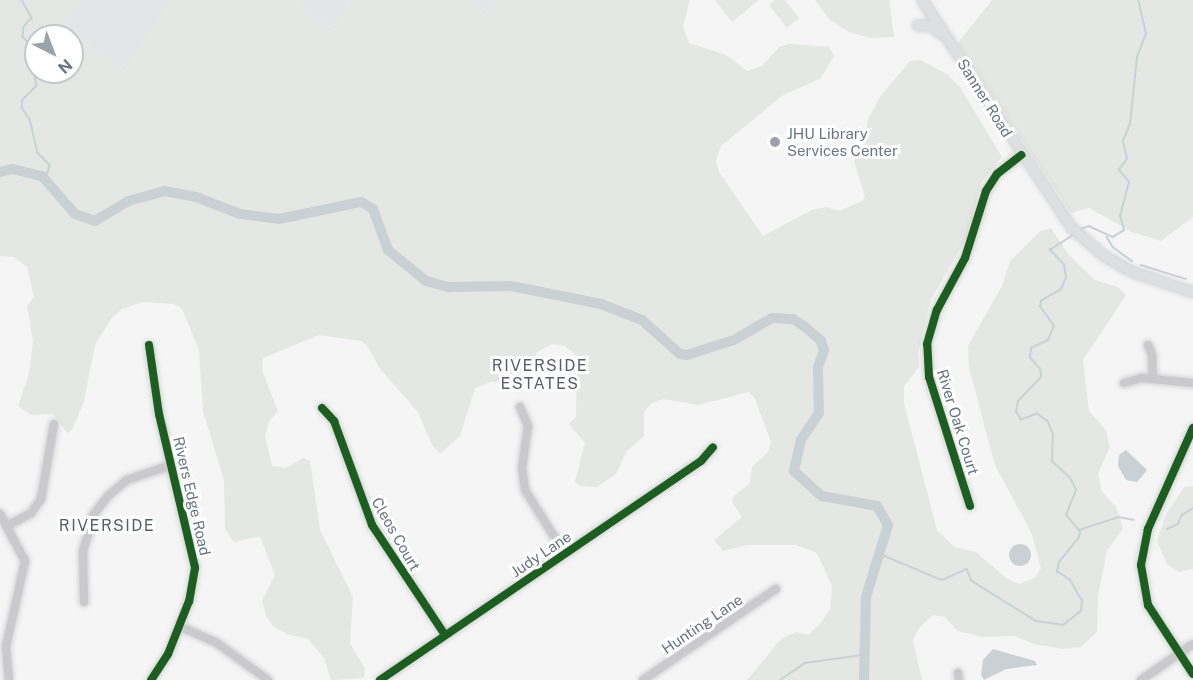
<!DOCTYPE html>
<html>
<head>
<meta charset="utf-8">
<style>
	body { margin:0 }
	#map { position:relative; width:1193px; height:680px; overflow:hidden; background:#f5f5f5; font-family:"Public Sans",sans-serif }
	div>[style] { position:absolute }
	.built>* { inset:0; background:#e4e5e6 }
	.green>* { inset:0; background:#e4e7e3 }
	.water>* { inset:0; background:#cad1d4 }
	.round { border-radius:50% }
	.stream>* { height:1.5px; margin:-0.75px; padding:0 0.75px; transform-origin:0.75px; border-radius:0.75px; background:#cad1d4 }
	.river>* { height:10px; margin:-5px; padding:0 5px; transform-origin:5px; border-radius:5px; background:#cad1d4 }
	.roads { filter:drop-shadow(0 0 2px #d1d2d3) drop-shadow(0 0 2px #d1d2d3) }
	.minor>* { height:8px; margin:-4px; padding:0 4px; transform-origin:4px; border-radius:4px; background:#cacacc }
	.major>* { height:9px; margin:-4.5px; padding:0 4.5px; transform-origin:4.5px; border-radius:4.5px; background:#dedfe0 }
	.cycleway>* { height:8px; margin:-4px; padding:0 4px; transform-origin:4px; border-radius:4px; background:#1b5e20 }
	.dots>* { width:16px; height:16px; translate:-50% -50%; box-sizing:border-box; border:3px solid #fff; border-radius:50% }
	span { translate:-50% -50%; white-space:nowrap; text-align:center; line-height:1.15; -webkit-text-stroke:6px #fff; paint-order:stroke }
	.street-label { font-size:15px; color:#697581 }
	.poi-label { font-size:15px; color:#697581 }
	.left { translate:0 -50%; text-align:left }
	.neighbourhood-label { font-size:16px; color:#565e67; letter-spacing:1.5px }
	.north { position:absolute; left:24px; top:24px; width:60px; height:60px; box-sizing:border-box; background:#fff; border:2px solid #c3c8cd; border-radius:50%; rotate:138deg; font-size:16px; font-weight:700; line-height:24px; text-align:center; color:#697581 }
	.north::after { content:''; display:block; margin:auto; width:21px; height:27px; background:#9aa2aa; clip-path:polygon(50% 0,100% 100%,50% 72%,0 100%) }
</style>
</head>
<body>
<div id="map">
	<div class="built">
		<div style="clip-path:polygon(77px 0,172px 0,125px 71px,63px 24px)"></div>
		<div style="clip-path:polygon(300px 0,350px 0,336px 30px,304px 13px)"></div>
		<div style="clip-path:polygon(468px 0,500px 0,484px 16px)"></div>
	</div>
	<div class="green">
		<div style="clip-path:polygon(evenodd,0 0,78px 0,63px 24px,125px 71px,172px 0,301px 0,304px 13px,336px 30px,350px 0,468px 0,484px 16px,500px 0,690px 0,683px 27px,689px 43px,726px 55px,747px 71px,762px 66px,779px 47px,789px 44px,829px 47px,834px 56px,820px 79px,783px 95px,721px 146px,716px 160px,719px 172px,763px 236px,812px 210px,826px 207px,839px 211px,862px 201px,865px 197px,854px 161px,864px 144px,868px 120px,879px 98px,910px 61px,921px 60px,948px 75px,960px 87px,1002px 157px,981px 183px,966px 239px,931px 299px,918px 353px,919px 367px,904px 386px,904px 404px,937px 530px,954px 547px,976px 552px,1006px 578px,1019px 584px,1035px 578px,1041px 568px,1032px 534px,995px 465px,969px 368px,968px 346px,1002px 286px,1010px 261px,1040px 231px,1051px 228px,1068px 254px,1095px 280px,1118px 287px,1126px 295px,1083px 360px,1089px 411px,1105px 429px,1110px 447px,1098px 474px,1102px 492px,1116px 507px,1123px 529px,1107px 550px,1098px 596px,1097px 632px,1081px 647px,1063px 649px,1034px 644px,1015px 636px,982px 637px,958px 631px,945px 617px,933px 615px,919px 628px,913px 640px,922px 680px,747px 680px,781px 639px,796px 632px,808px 635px,820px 624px,830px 609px,832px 586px,817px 553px,796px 545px,747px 545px,723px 551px,714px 540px,742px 517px,732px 502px,733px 497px,750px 483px,752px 467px,768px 452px,771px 442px,755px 399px,749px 392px,698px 405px,663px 399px,650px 404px,644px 412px,644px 436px,626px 452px,616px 474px,597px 487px,580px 486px,575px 481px,585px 443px,569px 424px,576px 417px,577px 367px,574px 353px,565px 346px,553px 344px,537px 352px,528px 372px,519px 380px,491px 382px,475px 388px,460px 436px,440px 454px,432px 445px,418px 412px,380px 369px,368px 347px,362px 341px,319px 335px,263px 358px,262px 370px,278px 411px,269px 421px,265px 437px,272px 466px,286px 468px,303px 458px,310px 461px,320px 530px,353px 597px,350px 643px,365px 669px,364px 678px,331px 680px,324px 658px,308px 639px,287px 634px,273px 626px,267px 618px,262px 601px,275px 575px,260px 536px,234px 542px,225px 529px,224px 480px,203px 411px,199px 350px,182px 309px,174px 304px,142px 302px,122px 309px,111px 319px,95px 345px,84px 401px,72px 430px,67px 433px,53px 414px,31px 415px,18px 406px,29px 374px,33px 341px,27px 306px,34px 297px,27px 267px,14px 257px,0 256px,0 0,36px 36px,72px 36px,72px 72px,36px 72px,36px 36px)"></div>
		<div style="clip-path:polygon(715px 0,759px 0,732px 22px)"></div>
		<div style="clip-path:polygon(775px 0,785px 0,799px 18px,787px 28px,769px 5px)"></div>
		<div style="clip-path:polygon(815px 0,889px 0,894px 37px,871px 38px,849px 32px,830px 20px)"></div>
		<div style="clip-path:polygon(992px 0,1193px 0,1193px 217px,1161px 241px,1132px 232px,1089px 208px,1071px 213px,958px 43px)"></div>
		<div style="clip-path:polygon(1193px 486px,1193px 569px,1179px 572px,1167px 564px,1157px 541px,1166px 514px,1184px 487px)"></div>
	</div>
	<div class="water">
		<div style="clip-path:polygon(1126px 450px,1147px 470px,1137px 482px,1126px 480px,1118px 466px,1119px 455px)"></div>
		<div class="round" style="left:1009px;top:544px;width:22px;height:22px"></div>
		<div style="clip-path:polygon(993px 649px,1035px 661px,1037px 665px,1006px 669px,984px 680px,981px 675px,983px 660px)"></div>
	</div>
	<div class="stream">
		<div style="left:22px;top:0;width:21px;rotate:61deg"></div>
		<div style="left:32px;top:18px;width:12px;rotate:132deg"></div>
		<div style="left:24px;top:27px;width:10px;rotate:96deg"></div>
		<div style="left:23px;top:37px;width:19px;rotate:47deg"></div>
		<div style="left:36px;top:62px;width:6px;rotate:121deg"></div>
		<div style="left:33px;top:67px;width:19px;rotate:78deg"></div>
		<div style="left:37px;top:86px;width:20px;rotate:135deg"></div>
		<div style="left:23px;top:100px;width:8px;rotate:97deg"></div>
		<div style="left:22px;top:108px;width:14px;rotate:54deg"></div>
		<div style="left:30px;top:119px;width:35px;rotate:77deg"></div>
		<div style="left:38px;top:153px;width:17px;rotate:45deg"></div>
		<div style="left:50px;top:165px;width:16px;rotate:105deg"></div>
		<div style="left:1081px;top:229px;width:9px;rotate:-21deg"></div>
		<div style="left:1089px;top:226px;width:26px;rotate:25deg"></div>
		<div style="left:1113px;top:237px;width:13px;rotate:-32deg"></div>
		<div style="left:1124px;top:230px;width:15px;rotate:-106deg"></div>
		<div style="left:1120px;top:216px;width:35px;rotate:-75deg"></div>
		<div style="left:1129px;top:182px;width:16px;rotate:-130deg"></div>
		<div style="left:1119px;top:170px;width:14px;rotate:-54deg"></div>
		<div style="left:1127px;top:159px;width:18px;rotate:-103deg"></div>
		<div style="left:1123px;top:141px;width:18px;rotate:-68deg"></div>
		<div style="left:1130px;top:124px;width:67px;rotate:-84deg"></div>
		<div style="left:1137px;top:57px;width:25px;rotate:-69deg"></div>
		<div style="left:1146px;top:34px;width:35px;rotate:-103deg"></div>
		<div style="left:1107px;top:237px;width:12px;rotate:59deg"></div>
		<div style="left:1113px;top:247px;width:24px;rotate:36deg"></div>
		<div style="left:1141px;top:265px;width:47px;rotate:17.3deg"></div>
		<div style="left:1167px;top:529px;width:12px;rotate:-24deg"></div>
		<div style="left:1178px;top:524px;width:10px;rotate:-66deg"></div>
		<div style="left:1182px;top:515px;width:13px;rotate:-32deg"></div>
		<div style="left:1079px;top:530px;width:42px;rotate:-18deg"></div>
		<div style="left:1119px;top:517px;width:15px;rotate:11deg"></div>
		<div style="left:880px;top:554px;width:67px;rotate:22.8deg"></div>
		<div style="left:942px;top:580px;width:27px;rotate:-24deg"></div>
		<div style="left:967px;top:569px;width:13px;rotate:67deg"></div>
		<div style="left:972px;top:581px;width:75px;rotate:32deg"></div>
		<div style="left:1036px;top:621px;width:27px;rotate:8deg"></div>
		<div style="left:1063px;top:625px;width:23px;rotate:-38deg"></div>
		<div style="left:1081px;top:611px;width:10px;rotate:-84deg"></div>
		<div style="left:1082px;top:601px;width:24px;rotate:-120deg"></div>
		<div style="left:1070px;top:580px;width:15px;rotate:-148deg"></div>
		<div style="left:1057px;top:572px;width:10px;rotate:-79deg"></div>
		<div style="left:1059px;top:562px;width:32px;rotate:-51deg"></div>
		<div style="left:1079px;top:537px;width:5px;rotate:-79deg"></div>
		<div style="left:1080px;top:532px;width:22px;rotate:-129deg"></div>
		<div style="left:1066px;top:515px;width:27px;rotate:-68deg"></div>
		<div style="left:1076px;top:490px;width:13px;rotate:-117deg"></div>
		<div style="left:1070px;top:478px;width:24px;rotate:-138deg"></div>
		<div style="left:1052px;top:462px;width:27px;rotate:-88deg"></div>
		<div style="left:1053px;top:435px;width:14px;rotate:-111deg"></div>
		<div style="left:1048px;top:422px;width:14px;rotate:-144deg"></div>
		<div style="left:1037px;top:414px;width:17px;rotate:159deg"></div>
		<div style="left:1021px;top:420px;width:9px;rotate:-122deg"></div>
		<div style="left:1016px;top:412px;width:11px;rotate:-80deg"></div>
		<div style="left:1018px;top:401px;width:33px;rotate:-46deg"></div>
		<div style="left:1041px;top:377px;width:8px;rotate:-97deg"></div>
		<div style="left:1040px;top:369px;width:15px;rotate:-132deg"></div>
		<div style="left:1030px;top:358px;width:10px;rotate:-84deg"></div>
		<div style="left:1031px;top:348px;width:19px;rotate:-25deg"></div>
		<div style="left:1048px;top:340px;width:15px;rotate:-67deg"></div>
		<div style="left:1054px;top:326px;width:24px;rotate:-126deg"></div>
		<div style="left:1040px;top:307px;width:6px;rotate:-81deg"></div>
		<div style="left:1041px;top:301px;width:23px;rotate:-31deg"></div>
		<div style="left:1061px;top:289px;width:12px;rotate:-66deg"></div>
		<div style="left:1066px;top:278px;width:13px;rotate:-99deg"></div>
		<div style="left:1064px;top:265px;width:21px;rotate:-133deg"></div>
		<div style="left:1050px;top:250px;width:30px;rotate:-33deg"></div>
		<div style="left:780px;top:680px;width:30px;rotate:-34deg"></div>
		<div style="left:805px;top:663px;width:59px;rotate:-7.9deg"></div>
	</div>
	<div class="river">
		<div style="left:0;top:172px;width:13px;rotate:-13deg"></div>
		<div style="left:13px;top:169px;width:30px;rotate:14deg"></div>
		<div style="left:42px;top:176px;width:50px;rotate:49deg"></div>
		<div style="left:75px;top:214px;width:21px;rotate:19deg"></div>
		<div style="left:95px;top:221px;width:39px;rotate:-31deg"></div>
		<div style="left:128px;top:201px;width:38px;rotate:-15deg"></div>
		<div style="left:165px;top:191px;width:32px;rotate:11deg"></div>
		<div style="left:196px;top:197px;width:47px;rotate:21.1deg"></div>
		<div style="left:240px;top:214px;width:39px;rotate:7deg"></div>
		<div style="left:279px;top:219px;width:84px;rotate:-11.7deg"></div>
		<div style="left:361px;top:202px;width:14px;rotate:30deg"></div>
		<div style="left:373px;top:209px;width:44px;rotate:69.9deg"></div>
		<div style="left:388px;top:250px;width:49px;rotate:39.2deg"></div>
		<div style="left:426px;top:281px;width:24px;rotate:15deg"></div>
		<div style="left:449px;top:287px;width:62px;rotate:-0.9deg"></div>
		<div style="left:511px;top:286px;width:92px;rotate:11.3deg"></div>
		<div style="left:601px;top:304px;width:44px;rotate:21.3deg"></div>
		<div style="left:642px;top:320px;width:51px;rotate:41.8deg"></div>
		<div style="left:680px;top:354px;width:7px;rotate:8deg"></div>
		<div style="left:687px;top:355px;width:49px;rotate:-17.7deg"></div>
		<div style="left:734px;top:340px;width:44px;rotate:-30.1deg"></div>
		<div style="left:772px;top:318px;width:21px;rotate:3deg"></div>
		<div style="left:793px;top:319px;width:13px;rotate:32deg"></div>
		<div style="left:804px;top:326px;width:23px;rotate:41deg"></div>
		<div style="left:821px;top:341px;width:10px;rotate:73deg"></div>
		<div style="left:824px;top:351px;width:17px;rotate:111deg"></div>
		<div style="left:818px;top:367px;width:46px;rotate:88.8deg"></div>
		<div style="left:819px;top:413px;width:32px;rotate:124deg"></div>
		<div style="left:801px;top:440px;width:32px;rotate:103deg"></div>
		<div style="left:794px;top:471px;width:38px;rotate:42deg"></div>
		<div style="left:822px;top:496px;width:56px;rotate:10.3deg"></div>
		<div style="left:877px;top:506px;width:22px;rotate:60deg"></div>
		<div style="left:888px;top:525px;width:75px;rotate:107deg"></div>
		<div style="left:866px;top:597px;width:83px;rotate:91.4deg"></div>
	</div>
	<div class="roads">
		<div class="minor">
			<div style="left:149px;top:345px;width:70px;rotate:81.8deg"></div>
			<div style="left:159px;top:414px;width:158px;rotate:76.8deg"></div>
			<div style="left:195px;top:568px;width:34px;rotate:100deg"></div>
			<div style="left:189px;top:601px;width:57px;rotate:111.6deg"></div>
			<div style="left:168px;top:654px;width:31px;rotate:123deg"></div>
			<div style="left:1148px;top:345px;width:11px;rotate:68deg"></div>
			<div style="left:1152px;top:355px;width:23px;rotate:88deg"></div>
			<div style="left:1124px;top:383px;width:19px;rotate:-16deg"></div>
			<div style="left:1142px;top:378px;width:51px;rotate:5.6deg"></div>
			<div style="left:520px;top:407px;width:21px;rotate:67deg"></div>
			<div style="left:528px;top:426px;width:42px;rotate:98.1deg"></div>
			<div style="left:522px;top:468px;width:22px;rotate:82deg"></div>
			<div style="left:525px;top:490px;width:75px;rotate:58deg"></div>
			<div style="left:322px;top:408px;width:18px;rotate:47deg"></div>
			<div style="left:334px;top:421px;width:111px;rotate:69.9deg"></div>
			<div style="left:372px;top:525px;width:132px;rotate:56.4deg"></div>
			<div style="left:1193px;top:428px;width:111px;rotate:114deg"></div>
			<div style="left:1148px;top:529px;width:37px;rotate:101deg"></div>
			<div style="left:1141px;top:565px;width:41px;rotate:80.1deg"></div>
			<div style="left:1148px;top:605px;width:82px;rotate:56.9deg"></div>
			<div style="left:970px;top:506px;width:135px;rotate:-107.6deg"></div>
			<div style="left:929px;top:377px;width:33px;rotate:-93deg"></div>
			<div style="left:927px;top:344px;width:35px;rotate:-74deg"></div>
			<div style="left:937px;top:310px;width:59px;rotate:-61.7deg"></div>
			<div style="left:965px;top:258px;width:70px;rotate:-72.6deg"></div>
			<div style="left:986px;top:191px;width:20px;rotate:-57deg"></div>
			<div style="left:997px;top:174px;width:31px;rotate:-38deg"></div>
			<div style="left:0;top:514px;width:53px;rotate:62deg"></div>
			<div style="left:25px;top:561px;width:88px;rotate:102.5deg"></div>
			<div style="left:6px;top:647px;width:33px;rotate:85deg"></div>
			<div style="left:7px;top:526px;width:27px;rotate:-28deg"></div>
			<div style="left:31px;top:513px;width:17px;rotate:-54deg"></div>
			<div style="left:41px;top:499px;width:76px;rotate:-80.2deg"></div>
			<div style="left:84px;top:602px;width:51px;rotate:-91.1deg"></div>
			<div style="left:83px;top:551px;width:39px;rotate:-73deg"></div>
			<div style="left:94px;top:514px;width:24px;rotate:-52deg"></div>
			<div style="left:109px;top:495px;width:23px;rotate:-40deg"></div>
			<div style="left:127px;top:480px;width:46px;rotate:-18.8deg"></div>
			<div style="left:179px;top:626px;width:42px;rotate:24.1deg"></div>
			<div style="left:217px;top:643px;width:63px;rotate:36deg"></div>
			<div style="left:958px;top:673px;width:7px;rotate:82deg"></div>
			<div style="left:380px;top:680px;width:389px;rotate:-34.3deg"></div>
			<div style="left:701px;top:461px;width:18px;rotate:-49deg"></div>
			<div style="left:643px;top:680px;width:161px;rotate:-34.4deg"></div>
			<div style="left:1141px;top:680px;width:63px;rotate:-34.7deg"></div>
		</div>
		<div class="major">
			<div style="left:922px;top:0;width:273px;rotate:56.7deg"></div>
			<div style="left:1072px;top:228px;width:41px;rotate:41.1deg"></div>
			<div style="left:1103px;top:255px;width:32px;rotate:30deg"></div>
			<div style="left:1131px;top:271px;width:65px;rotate:18.7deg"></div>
			<div style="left:917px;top:25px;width:13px"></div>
			<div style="left:930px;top:25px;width:14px;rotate:39deg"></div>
		</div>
	</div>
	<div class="cycleway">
		<div style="left:149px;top:345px;width:70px;rotate:81.8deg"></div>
		<div style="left:159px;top:414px;width:158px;rotate:76.8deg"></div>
		<div style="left:195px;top:568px;width:34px;rotate:100deg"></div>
		<div style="left:189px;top:601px;width:57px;rotate:111.6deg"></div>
		<div style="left:168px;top:654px;width:31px;rotate:123deg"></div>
		<div style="left:322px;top:408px;width:18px;rotate:47deg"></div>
		<div style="left:334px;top:421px;width:111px;rotate:69.9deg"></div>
		<div style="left:372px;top:525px;width:132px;rotate:56.4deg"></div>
		<div style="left:1193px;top:428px;width:111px;rotate:114deg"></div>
		<div style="left:1148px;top:529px;width:37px;rotate:101deg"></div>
		<div style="left:1141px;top:565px;width:41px;rotate:80.1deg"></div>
		<div style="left:1148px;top:605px;width:82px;rotate:56.9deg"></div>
		<div style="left:970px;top:506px;width:135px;rotate:-107.6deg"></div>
		<div style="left:929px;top:377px;width:33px;rotate:-93deg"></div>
		<div style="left:927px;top:344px;width:35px;rotate:-74deg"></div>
		<div style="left:937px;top:310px;width:59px;rotate:-61.7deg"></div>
		<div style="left:965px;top:258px;width:70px;rotate:-72.6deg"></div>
		<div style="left:986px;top:191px;width:20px;rotate:-57deg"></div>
		<div style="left:997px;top:174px;width:31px;rotate:-38deg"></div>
		<div style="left:380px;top:680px;width:389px;rotate:-34.3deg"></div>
		<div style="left:701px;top:461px;width:18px;rotate:-49deg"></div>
	</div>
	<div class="dots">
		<div style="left:775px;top:142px;background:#9aa2aa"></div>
	</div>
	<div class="street-label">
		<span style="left:985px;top:98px;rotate:58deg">Sanner Road</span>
		<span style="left:958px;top:422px;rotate:73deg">River Oak Court</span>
		<span style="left:192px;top:496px;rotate:77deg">Rivers Edge Road</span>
		<span style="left:396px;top:534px;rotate:60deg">Cleos Court</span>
		<span style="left:541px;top:554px;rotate:-34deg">Judy Lane</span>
		<span style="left:702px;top:624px;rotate:-34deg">Hunting Lane</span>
	</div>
	<div class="poi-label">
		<span class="left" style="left:787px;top:142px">JHU Library<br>Services Center</span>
	</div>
	<div class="neighbourhood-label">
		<span style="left:540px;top:375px">RIVERSIDE<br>ESTATES</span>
		<span style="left:107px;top:526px">RIVERSIDE</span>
	</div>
	<div class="north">N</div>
</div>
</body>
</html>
